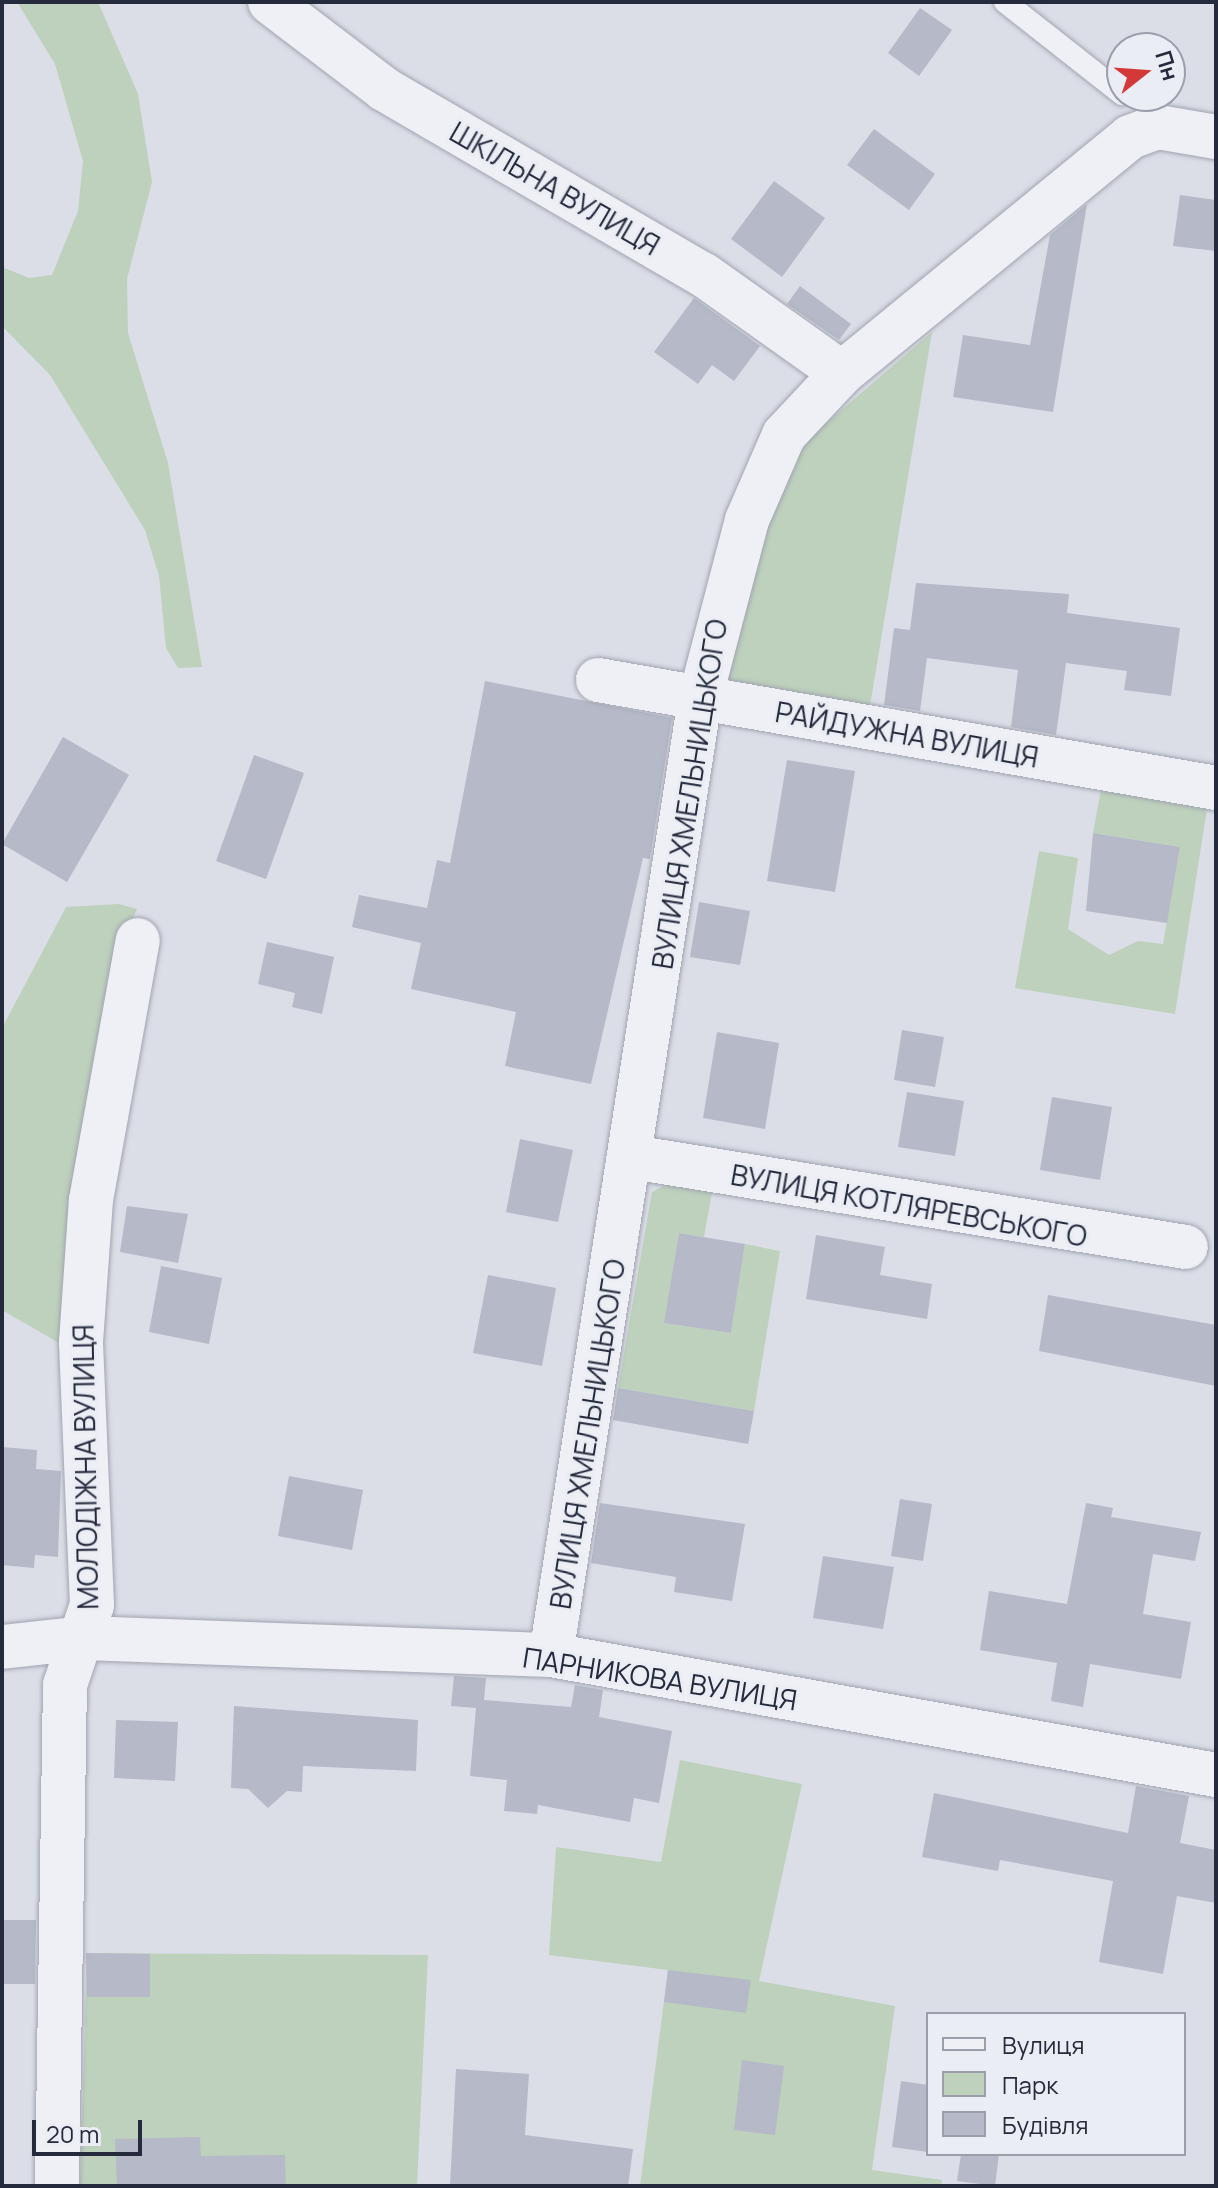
<!DOCTYPE html>
<html>
<head>
<meta charset="utf-8">
<style>
	body { margin:0 }
	#map { position:relative; width:1218px; height:2188px; overflow:hidden; background:#dbdee7; font-family:Manrope,sans-serif }
	div>[style] { position:absolute }
	.green>* { inset:0; background:#bed1bc }
	.building>* { inset:0; background:#b6b9c7 }
	.roads { filter:drop-shadow(0 0 2px #a1a4b1) drop-shadow(0 0 2px #a1a4b1) }
	.service>* { height:22px; margin:-11px; padding:0 11px; transform-origin:11px; border-radius:11px; background:#eef0f5 }
	.minor>* { height:44px; margin:-22px; padding:0 22px; transform-origin:22px; border-radius:22px; background:#eef0f5 }
	span { translate:-50% -50%; white-space:nowrap; text-align:center; line-height:1.15; -webkit-text-stroke:6px #ebedf4; paint-order:stroke }
	.street-label { font-size:28px; color:#252a3d }
	.frame { position:absolute; inset:0; border:4px solid #252a3d; pointer-events:none }
	.legend { position:absolute; left:926px; top:2012px; width:260px; height:144px; box-sizing:border-box; background:#ebedf4; border:2px solid #9c9fab; margin:0; padding:10px 14px; list-style:none; font-size:24px; color:#252a3d }
	.legend li { display:flex; align-items:center; gap:16px; height:40px }
	.legend b { width:40px; border:2px solid #9c9fab }
	.north { position:absolute; left:1106px; top:32px; width:80px; height:80px; box-sizing:border-box; background:#ebedf4; border:2px solid #9c9fab; border-radius:50%; rotate:73deg; font-size:22px; font-weight:700; line-height:32px; text-align:center; color:#252a3d }
	.north::after { content:''; display:block; margin:auto; width:28px; height:36px; background:#d33939; clip-path:polygon(50% 0,100% 100%,50% 72%,0 100%) }
	.scale { position:absolute; left:32px; top:2120px; width:110px; height:36px; box-sizing:border-box; border:4px solid #252a3d; border-top:0; padding-left:10px; font-size:24px; line-height:28px; white-space:nowrap; color:#252a3d; -webkit-text-stroke:6px #ebedf4; paint-order:stroke }
</style>
</head>
<body>
<div id="map">
	<div class="green">
		<div style="clip-path:polygon(17px 2px,98px 2px,138px 94px,152px 182px,127px 279px,128px 333px,168px 463px,202px 667px,178px 668px,166px 648px,159px 576px,145px 530px,50px 375px,2px 326px,2px 267px,29px 278px,52px 275px,78px 211px,83px 161px,55px 64px)"></div>
		<div style="clip-path:polygon(932px 332px,869px 712px,731px 688px,723px 674px,762px 528px,800px 446px)"></div>
		<div style="clip-path:polygon(1102px 784px,1208px 802px,1175px 1014px,1015px 988px,1039px 851px,1078px 858px,1068px 929px,1109px 955px,1138px 941px,1163px 944px,1180px 847px,1093px 833px)"></div>
		<div style="clip-path:polygon(119px 904px,137px 909px,125px 938px,75px 1368px,59px 1343px,2px 1310px,2px 1028px,66px 907px)"></div>
		<div style="clip-path:polygon(674px 1180px,713px 1187px,704px 1237px,679px 1233px,665px 1323px,731px 1333px,745px 1244px,780px 1251px,754px 1411px,618px 1388px,652px 1192px)"></div>
		<div style="clip-path:polygon(680px 1760px,802px 1784px,759px 1981px,895px 2006px,872px 2170px,942px 2180px,941px 2186px,640px 2186px,668px 1970px,549px 1955px,556px 1847px,661px 1862px)"></div>
		<div style="clip-path:polygon(87px 1953px,428px 1955px,417px 2186px,80px 2186px)"></div>
	</div>
	<div class="building">
		<div style="clip-path:polygon(920px 8px,952px 30px,919px 76px,888px 53px)"></div>
		<div style="clip-path:polygon(874px 129px,935px 174px,909px 210px,847px 165px)"></div>
		<div style="clip-path:polygon(774px 181px,825px 218px,782px 277px,731px 239px)"></div>
		<div style="clip-path:polygon(1180px 195px,1216px 200px,1216px 251px,1173px 246px)"></div>
		<div style="clip-path:polygon(1087px 204px,1053px 412px,953px 397px,963px 335px,1030px 345px,1050px 235px)"></div>
		<div style="clip-path:polygon(800px 286px,851px 324px,839px 340px,787px 304px)"></div>
		<div style="clip-path:polygon(694px 298px,760px 346px,734px 381px,712px 365px,698px 384px,654px 352px)"></div>
		<div style="clip-path:polygon(916px 583px,1069px 594px,1067px 613px,1180px 628px,1171px 696px,1124px 690px,1127px 671px,1066px 663px,1056px 735px,1011px 727px,1018px 670px,927px 658px,920px 711px,884px 705px,894px 628px,910px 630px)"></div>
		<div style="clip-path:polygon(485px 681px,672px 718px,650px 859px,643px 858px,591px 1084px,505px 1066px,516px 1012px,411px 989px,421px 943px,352px 927px,359px 895px,427px 908px,437px 860px,450px 863px)"></div>
		<div style="clip-path:polygon(63px 737px,129px 775px,67px 882px,2px 844px)"></div>
		<div style="clip-path:polygon(254px 755px,304px 773px,266px 879px,216px 861px)"></div>
		<div style="clip-path:polygon(787px 760px,855px 771px,835px 892px,767px 881px)"></div>
		<div style="clip-path:polygon(1093px 833px,1180px 847px,1167px 923px,1086px 911px)"></div>
		<div style="clip-path:polygon(699px 902px,750px 911px,740px 965px,690px 957px)"></div>
		<div style="clip-path:polygon(267px 942px,334px 957px,322px 1014px,292px 1007px,295px 993px,258px 984px)"></div>
		<div style="clip-path:polygon(902px 1030px,944px 1037px,935px 1087px,894px 1080px)"></div>
		<div style="clip-path:polygon(717px 1032px,779px 1043px,765px 1129px,703px 1118px)"></div>
		<div style="clip-path:polygon(907px 1092px,964px 1101px,955px 1156px,898px 1147px)"></div>
		<div style="clip-path:polygon(1052px 1097px,1112px 1107px,1100px 1180px,1040px 1170px)"></div>
		<div style="clip-path:polygon(520px 1139px,573px 1150px,558px 1222px,506px 1212px)"></div>
		<div style="clip-path:polygon(127px 1206px,188px 1214px,178px 1263px,120px 1252px)"></div>
		<div style="clip-path:polygon(679px 1233px,745px 1244px,731px 1333px,664px 1323px)"></div>
		<div style="clip-path:polygon(816px 1235px,885px 1247px,880px 1275px,932px 1284px,927px 1319px,806px 1299px)"></div>
		<div style="clip-path:polygon(161px 1266px,222px 1278px,209px 1344px,149px 1332px)"></div>
		<div style="clip-path:polygon(488px 1275px,556px 1288px,542px 1366px,473px 1353px)"></div>
		<div style="clip-path:polygon(1048px 1295px,1216px 1325px,1216px 1386px,1039px 1351px)"></div>
		<div style="clip-path:polygon(618px 1388px,754px 1411px,748px 1444px,613px 1420px)"></div>
		<div style="clip-path:polygon(2px 1447px,37px 1450px,36px 1469px,61px 1471px,58px 1557px,35px 1555px,34px 1568px,2px 1565px)"></div>
		<div style="clip-path:polygon(289px 1476px,363px 1490px,352px 1550px,278px 1536px)"></div>
		<div style="clip-path:polygon(900px 1499px,932px 1504px,923px 1561px,891px 1556px)"></div>
		<div style="clip-path:polygon(600px 1503px,745px 1524px,732px 1601px,674px 1592px,676px 1577px,591px 1563px)"></div>
		<div style="clip-path:polygon(1086px 1503px,1113px 1508px,1111px 1517px,1201px 1532px,1195px 1561px,1153px 1554px,1143px 1614px,1191px 1622px,1181px 1679px,1090px 1664px,1083px 1707px,1051px 1701px,1057px 1663px,980px 1650px,989px 1591px,1067px 1604px)"></div>
		<div style="clip-path:polygon(823px 1556px,894px 1567px,883px 1629px,813px 1618px)"></div>
		<div style="clip-path:polygon(454px 1676px,486px 1678px,484px 1700px,571px 1707px,575px 1685px,603px 1690px,599px 1717px,672px 1731px,659px 1803px,634px 1798px,630px 1822px,538px 1805px,537px 1814px,504px 1811px,507px 1780px,470px 1776px,476px 1708px,451px 1706px)"></div>
		<div style="clip-path:polygon(234px 1706px,418px 1720px,416px 1771px,303px 1766px,302px 1792px,287px 1791px,268px 1808px,248px 1789px,231px 1788px)"></div>
		<div style="clip-path:polygon(116px 1720px,178px 1722px,175px 1781px,114px 1778px)"></div>
		<div style="clip-path:polygon(1136px 1786px,1189px 1796px,1180px 1843px,1216px 1850px,1216px 1903px,1177px 1896px,1163px 1974px,1099px 1962px,1113px 1881px,1000px 1860px,998px 1871px,922px 1857px,934px 1793px,1128px 1833px)"></div>
		<div style="clip-path:polygon(2px 1920px,36px 1920px,35px 1984px,2px 1984px)"></div>
		<div style="clip-path:polygon(86px 1953px,150px 1954px,150px 1997px,87px 1997px)"></div>
		<div style="clip-path:polygon(668px 1970px,751px 1980px,746px 2013px,664px 2002px)"></div>
		<div style="clip-path:polygon(742px 2060px,784px 2066px,775px 2135px,734px 2130px)"></div>
		<div style="clip-path:polygon(456px 2069px,529px 2074px,525px 2135px,633px 2149px,628px 2186px,450px 2186px)"></div>
		<div style="clip-path:polygon(901px 2081px,928px 2085px,928px 2152px,892px 2147px)"></div>
		<div style="clip-path:polygon(200px 2137px,201px 2156px,285px 2155px,286px 2186px,117px 2186px,115px 2139px)"></div>
		<div style="clip-path:polygon(961px 2154px,999px 2154px,995px 2186px,957px 2181px)"></div>
	</div>
	<div class="roads">
		<div class="service">
			<div style="left:1005px;top:2px;width:149px;rotate:38.2deg"></div>
		</div>
		<div class="minor">
			<div style="left:270px;top:2px;width:143px;rotate:37.3deg"></div>
			<div style="left:384px;top:89px;width:370px;rotate:30.2deg"></div>
			<div style="left:704px;top:275px;width:169px;rotate:35.4deg"></div>
			<div style="left:598px;top:680px;width:627px;rotate:9.91deg"></div>
			<div style="left:632px;top:1157px;width:561px;rotate:9.23deg"></div>
			<div style="left:2px;top:1647px;width:82px;rotate:-6.3deg"></div>
			<div style="left:84px;top:1638px;width:467px;rotate:2.1deg"></div>
			<div style="left:551px;top:1655px;width:676px;rotate:10.23deg"></div>
			<div style="left:551px;top:1655px;width:968px;rotate:-81.14deg"></div>
			<div style="left:700px;top:699px;width:185px;rotate:-75.3deg"></div>
			<div style="left:747px;top:520px;width:93px;rotate:-66.5deg"></div>
			<div style="left:784px;top:435px;width:85px;rotate:-46.9deg"></div>
			<div style="left:842px;top:373px;width:372px;rotate:-39.3deg"></div>
			<div style="left:1130px;top:137px;width:30px;rotate:-20deg"></div>
			<div style="left:1158px;top:127px;width:59px;rotate:9.8deg"></div>
			<div style="left:57px;top:2186px;width:501px;rotate:-89.09deg"></div>
			<div style="left:65px;top:1685px;width:84px;rotate:-71.4deg"></div>
			<div style="left:92px;top:1605px;width:263px;rotate:-92.4deg"></div>
			<div style="left:81px;top:1342px;width:142px;rotate:-86deg"></div>
			<div style="left:91px;top:1200px;width:264px;rotate:-79.8deg"></div>
		</div>
	</div>
	<div class="street-label">
		<span style="left:555px;top:188px;rotate:30deg">ШКІЛЬНА ВУЛИЦЯ</span>
		<span style="left:907px;top:734px;rotate:10deg">РАЙДУЖНА ВУЛИЦЯ</span>
		<span style="left:689px;top:794px;rotate:-81deg">ВУЛИЦЯ ХМЕЛЬНИЦЬКОГО</span>
		<span style="left:909px;top:1205px;rotate:10deg">ВУЛИЦЯ КОТЛЯРЕВСЬКОГО</span>
		<span style="left:587px;top:1434px;rotate:-81deg">ВУЛИЦЯ ХМЕЛЬНИЦЬКОГО</span>
		<span style="left:85px;top:1467px;rotate:-91deg">МОЛОДІЖНА ВУЛИЦЯ</span>
		<span style="left:660px;top:1678px;rotate:9deg">ПАРНИКОВА ВУЛИЦЯ</span>
	</div>
	<div class="frame"></div>
	<ul class="legend">
	<li><b style="height:10px;background:#eef0f5"></b>Вулиця</li>
	<li><b style="height:22px;background:#bed1bc"></b>Парк</li>
	<li><b style="height:22px;background:#b6b9c7"></b>Будівля</li>
	</ul>
	<div class="north">Пн</div>
	<div class="scale">20 m</div>
</div>
</body>
</html>
